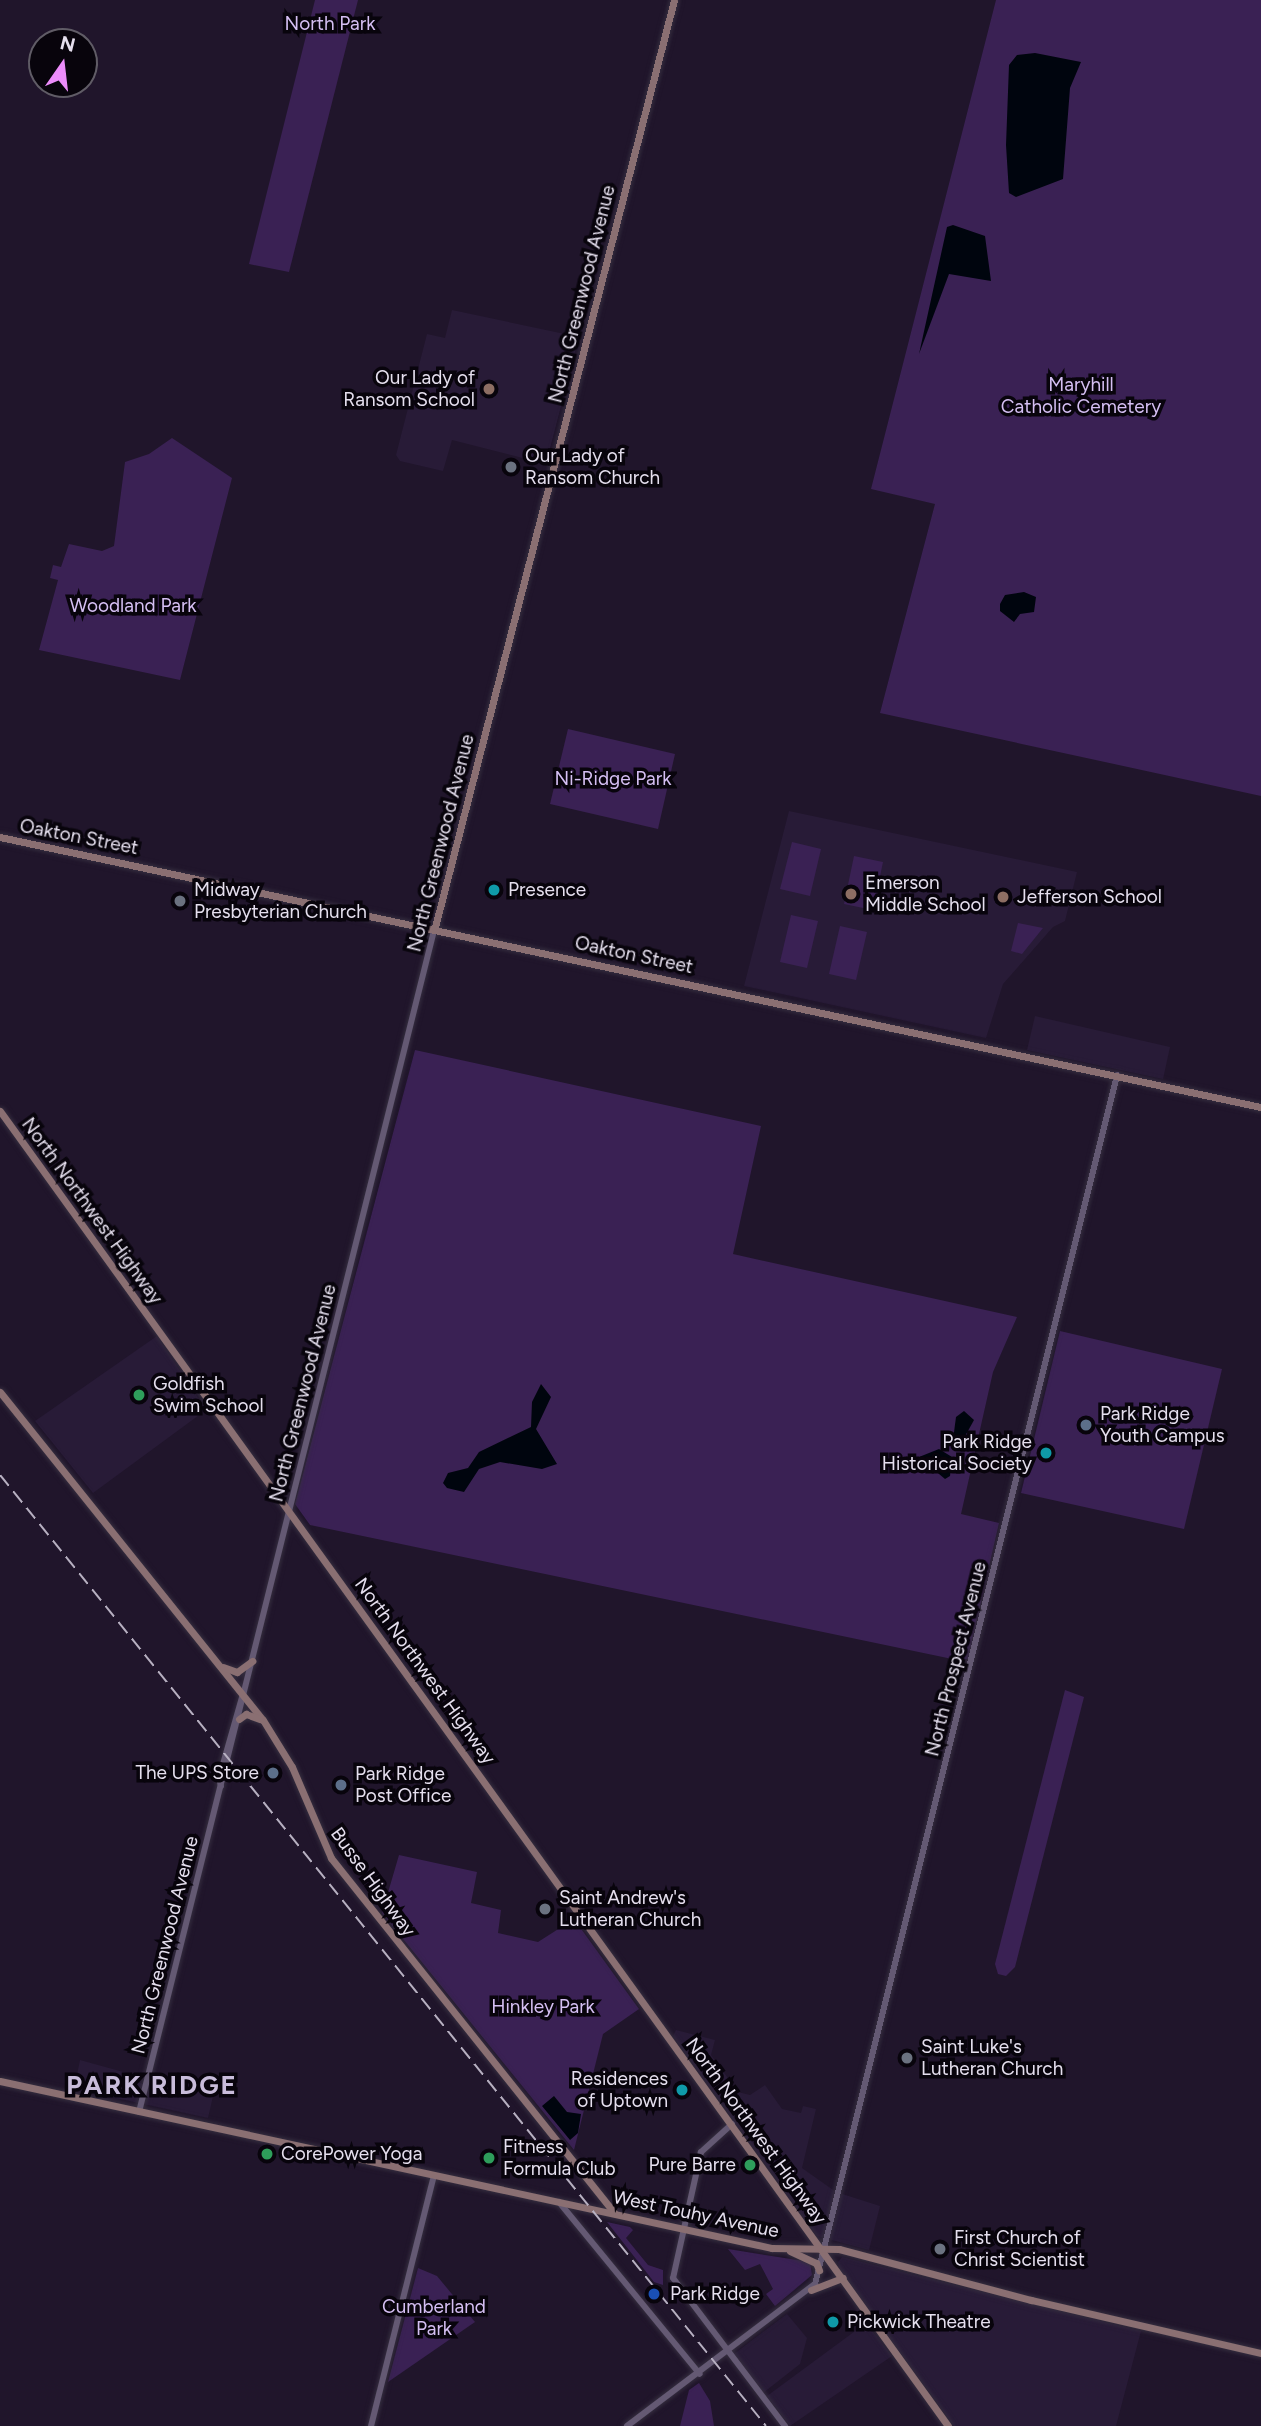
<!DOCTYPE html>
<html>
<head>
<meta charset="utf-8">
<style>
	body { margin:0 }
	#map { position:relative; width:1261px; height:2426px; overflow:hidden; background:#20152b; font-family:Figtree,sans-serif }
	div>[style] { position:absolute }
	.built>* { inset:0; background:#281b37 }
	.green>* { inset:0; background:#3a2154 }
	.water>* { inset:0; background:#00050e }
	.roads { filter:drop-shadow(0 0 2px #352e3f) drop-shadow(0 0 2px #352e3f) }
	.tertiary>* { height:6px; margin:-3px; padding:0 3px; transform-origin:3px; border-radius:3px; background:#645973 }
	.secondary>* { height:7px; margin:-3.5px; padding:0 3.5px; transform-origin:3.5px; border-radius:3.5px; background:#8a6f72 }
	.rail>* { height:2px; margin-top:-1px; transform-origin:0; background:repeating-linear-gradient(90deg,#b7b0c1 0 14px,transparent 0 21px) }
	.dots>* { width:19px; height:19px; translate:-50% -50%; box-sizing:border-box; border:4px solid #08040c; border-radius:50% }
	span { translate:-50% -50%; white-space:nowrap; text-align:center; line-height:1.15; -webkit-text-stroke:7px #08040c; paint-order:stroke }
	.park-label { font-size:19px; color:#d5bff3 }
	.street-label { font-size:19px; color:#e5dfee }
	.poi-label { font-size:19px; color:#e5dfee }
	.right { translate:-100% -50%; text-align:right }
	.left { translate:0 -50%; text-align:left }
	.district-label { font-size:26px; color:#c8bcda; font-weight:700; letter-spacing:2px }
	.north { position:absolute; left:28px; top:28px; width:70px; height:70px; box-sizing:border-box; background:#08040c; border:2px solid #605c66; border-radius:50%; rotate:14deg; font-size:19px; font-weight:700; line-height:28px; text-align:center; color:#e5dfee }
	.north::after { content:''; display:block; margin:auto; width:24px; height:32px; background:#ec8cfa; clip-path:polygon(50% 0,100% 100%,50% 72%,0 100%) }
</style>
</head>
<body>
<div id="map">
	<div class="built">
		<div style="clip-path:polygon(452px 310px,579px 337px,546px 464px,452px 440px,443px 471px,400px 461px,396px 455px,427px 334px,445px 338px)"></div>
		<div style="clip-path:polygon(789px 811px,1077px 872px,1065px 921px,1053px 927px,1003px 984px,986px 1038px,744px 986px)"></div>
		<div style="clip-path:polygon(1035px 1016px,1170px 1047px,1163px 1079px,1027px 1050px)"></div>
		<div style="clip-path:polygon(157px 1336px,206px 1410px,93px 1493px,35px 1421px)"></div>
		<div style="clip-path:polygon(676px 2030px,715px 2040px,711px 2055px,738px 2092px,750px 2095px,765px 2085px,782px 2109px,801px 2113px,803px 2106px,816px 2109px,802px 2168px,836px 2192px,880px 2206px,869px 2250px,817px 2236px,673px 2036px)"></div>
		<div style="clip-path:polygon(80px 2060px,127px 2073px,126px 2078px,143px 2084px,183px 2093px,185px 2085px,214px 2092px,208px 2118px,74px 2089px)"></div>
		<div style="clip-path:polygon(842px 2257px,1141px 2331px,1116px 2426px,954px 2426px,840px 2270px,838px 2262px)"></div>
		<div style="clip-path:polygon(787px 2314px,807px 2338px,800px 2364px,763px 2393px,734px 2354px)"></div>
		<div style="clip-path:polygon(866px 2323px,892px 2356px,790px 2426px,767px 2396px)"></div>
	</div>
	<div class="green">
		<div style="clip-path:polygon(315px 0,358px 0,289px 272px,249px 264px)"></div>
		<div style="clip-path:polygon(996px 0,1261px 0,1261px 796px,880px 713px,935px 504px,871px 489px)"></div>
		<div style="clip-path:polygon(172px 438px,232px 478px,180px 680px,39px 650px,58px 580px,50px 578px,53px 565px,61px 567px,69px 544px,102px 551px,114px 546px,125px 462px,149px 454px)"></div>
		<div style="clip-path:polygon(568px 729px,675px 754px,658px 829px,550px 804px)"></div>
		<div style="clip-path:polygon(792px 842px,821px 849px,810px 896px,780px 889px)"></div>
		<div style="clip-path:polygon(854px 856px,883px 862px,873px 910px,844px 904px)"></div>
		<div style="clip-path:polygon(791px 915px,818px 921px,807px 968px,780px 962px)"></div>
		<div style="clip-path:polygon(1018px 923px,1043px 928px,1022px 954px,1011px 951px)"></div>
		<div style="clip-path:polygon(840px 926px,867px 932px,856px 980px,829px 974px)"></div>
		<div style="clip-path:polygon(415px 1050px,761px 1126px,733px 1254px,1017px 1317px,993px 1372px,961px 1514px,999px 1523px,968px 1659px,957px 1660px,310px 1525px,295px 1504px)"></div>
		<div style="clip-path:polygon(1060px 1331px,1222px 1369px,1184px 1529px,1021px 1493px)"></div>
		<div style="clip-path:polygon(1065px 1690px,1084px 1697px,1015px 1967px,1006px 1976px,998px 1974px,995px 1964px)"></div>
		<div style="clip-path:polygon(399px 1855px,477px 1872px,471px 1903px,501px 1910px,498px 1933px,538px 1942px,574px 1919px,639px 2009px,603px 2034px,574px 2150px,382px 1913px)"></div>
		<div style="clip-path:polygon(607px 2222px,630px 2227px,633px 2230px,626px 2238px,648px 2265px,663px 2270px,663px 2285px,654px 2282px)"></div>
		<div style="clip-path:polygon(728px 2249px,810px 2262px,812px 2275px,775px 2306px,766px 2294px,773px 2289px,760px 2264px,745px 2270px)"></div>
		<div style="clip-path:polygon(418px 2268px,437px 2276px,475px 2322px,388px 2382px)"></div>
		<div style="clip-path:polygon(699px 2383px,710px 2401px,714px 2426px,680px 2426px,689px 2390px)"></div>
	</div>
	<div class="water">
		<div style="clip-path:polygon(1035px 53px,1081px 62px,1070px 88px,1063px 179px,1016px 197px,1009px 193px,1006px 145px,1009px 65px,1017px 55px)"></div>
		<div style="clip-path:polygon(953px 225px,985px 236px,991px 281px,949px 274px,919px 354px,947px 227px)"></div>
		<div style="clip-path:polygon(1024px 592px,1036px 597px,1034px 612px,1020px 614px,1014px 622px,1000px 611px,1000px 604px,1005px 595px)"></div>
		<div style="clip-path:polygon(541px 1384px,551px 1397px,536px 1429px,557px 1464px,542px 1469px,500px 1462px,479px 1469px,464px 1492px,447px 1488px,443px 1483px,448px 1473px,468px 1468px,479px 1452px,531px 1427px,532px 1402px)"></div>
		<div style="clip-path:polygon(964px 1411px,974px 1420px,958px 1449px,953px 1440px,956px 1417px)"></div>
		<div style="clip-path:polygon(939px 1449px,952px 1457px,950px 1476px,945px 1479px,919px 1457px)"></div>
		<div style="clip-path:polygon(554px 2096px,567px 2112px,581px 2114px,578px 2133px,570px 2140px,542px 2106px)"></div>
	</div>
	<div class="roads">
		<div class="tertiary">
			<div style="left:221px;top:1786px;width:8px;rotate:-104deg"></div>
			<div style="left:219px;top:1778px;width:84px;rotate:-74.1deg"></div>
			<div style="left:139px;top:2112px;width:1221px;rotate:-75.98deg"></div>
			<div style="left:732px;top:2124px;width:42px;rotate:137.9deg"></div>
			<div style="left:701px;top:2152px;width:129px;rotate:102.5deg"></div>
			<div style="left:673px;top:2278px;width:186px;rotate:52.9deg"></div>
			<div style="left:559px;top:2202px;width:222px;rotate:50.7deg"></div>
			<div style="left:371px;top:2426px;width:258px;rotate:-75.9deg"></div>
			<div style="left:627px;top:2426px;width:236px;rotate:-37.1deg"></div>
			<div style="left:815px;top:2284px;width:1246px;rotate:-75.97deg"></div>
		</div>
		<div class="secondary">
			<div style="left:0;top:837px;width:1290px;rotate:12.09deg"></div>
			<div style="left:435px;top:927px;width:957px;rotate:-75.54deg"></div>
			<div style="left:0;top:1111px;width:1621px;rotate:54.21deg"></div>
			<div style="left:0;top:1392px;width:420px;rotate:51.3deg"></div>
			<div style="left:263px;top:1720px;width:55px;rotate:58.3deg"></div>
			<div style="left:292px;top:1767px;width:99px;rotate:66.8deg"></div>
			<div style="left:331px;top:1858px;width:453px;rotate:51.4deg"></div>
			<div style="left:223px;top:1667px;width:15px;rotate:20deg"></div>
			<div style="left:237px;top:1672px;width:19px;rotate:-36deg"></div>
			<div style="left:239px;top:1719px;width:9px;rotate:-36deg"></div>
			<div style="left:246px;top:1714px;width:15px;rotate:20deg"></div>
			<div style="left:0;top:2081px;width:790px;rotate:12.21deg"></div>
			<div style="left:772px;top:2248px;width:67px;rotate:0.9deg"></div>
			<div style="left:839px;top:2249px;width:199px;rotate:14.9deg"></div>
			<div style="left:1031px;top:2300px;width:236px;rotate:13deg"></div>
			<div style="left:790px;top:2251px;width:29px;rotate:25deg"></div>
			<div style="left:816px;top:2263px;width:8px;rotate:67deg"></div>
			<div style="left:811px;top:2290px;width:34px;rotate:-21deg"></div>
		</div>
	</div>
	<div class="rail">
		<div style="left:0;top:1475px;width:1221px;rotate:51.15deg"></div>
	</div>
	<div class="dots">
		<div style="left:489px;top:389px;background:#8d6e63"></div>
		<div style="left:511px;top:467px;background:#6b7280"></div>
		<div style="left:494px;top:890px;background:#0f9aa8"></div>
		<div style="left:851px;top:894px;background:#8d6e63"></div>
		<div style="left:1003px;top:897px;background:#8d6e63"></div>
		<div style="left:180px;top:901px;background:#6b7280"></div>
		<div style="left:139px;top:1395px;background:#2e9e5b"></div>
		<div style="left:1086px;top:1425px;background:#5c6f8a"></div>
		<div style="left:1046px;top:1453px;background:#0f9aa8"></div>
		<div style="left:273px;top:1773px;background:#5c6f8a"></div>
		<div style="left:341px;top:1785px;background:#5c6f8a"></div>
		<div style="left:545px;top:1909px;background:#6b7280"></div>
		<div style="left:907px;top:2058px;background:#6b7280"></div>
		<div style="left:682px;top:2090px;background:#0f9aa8"></div>
		<div style="left:267px;top:2154px;background:#2e9e5b"></div>
		<div style="left:489px;top:2158px;background:#2e9e5b"></div>
		<div style="left:750px;top:2165px;background:#2e9e5b"></div>
		<div style="left:940px;top:2249px;background:#6b7280"></div>
		<div style="left:654px;top:2294px;background:#1a4fb4"></div>
		<div style="left:833px;top:2322px;background:#0f9aa8"></div>
	</div>
	<div class="park-label">
		<span style="left:330px;top:24px">North Park</span>
		<span style="left:1081px;top:396px">Maryhill<br>Catholic Cemetery</span>
		<span style="left:133px;top:606px">Woodland Park</span>
		<span style="left:613px;top:779px">Ni-Ridge Park</span>
		<span style="left:543px;top:2007px">Hinkley Park</span>
		<span style="left:434px;top:2318px">Cumberland<br>Park</span>
	</div>
	<div class="street-label">
		<span style="left:582px;top:294px;rotate:-76deg">North Greenwood Avenue</span>
		<span style="left:79px;top:837px;rotate:11deg">Oakton Street</span>
		<span style="left:441px;top:843px;rotate:-76deg">North Greenwood Avenue</span>
		<span style="left:634px;top:955px;rotate:12deg">Oakton Street</span>
		<span style="left:92px;top:1211px;rotate:54deg">North Northwest Highway</span>
		<span style="left:303px;top:1393px;rotate:-76deg">North Greenwood Avenue</span>
		<span style="left:956px;top:1659px;rotate:-76deg">North Prospect Avenue</span>
		<span style="left:425px;top:1671px;rotate:54deg">North Northwest Highway</span>
		<span style="left:373px;top:1882px;rotate:54deg">Busse Highway</span>
		<span style="left:165px;top:1945px;rotate:-76deg">North Greenwood Avenue</span>
		<span style="left:756px;top:2131px;rotate:54deg">North Northwest Highway</span>
		<span style="left:696px;top:2214px;rotate:12deg">West Touhy Avenue</span>
	</div>
	<div class="poi-label">
		<span class="right" style="left:475px;top:389px">Our Lady of<br>Ransom School</span>
		<span class="left" style="left:525px;top:467px">Our Lady of<br>Ransom Church</span>
		<span class="left" style="left:865px;top:894px">Emerson<br>Middle School</span>
		<span class="left" style="left:194px;top:901px">Midway<br>Presbyterian Church</span>
		<span class="left" style="left:508px;top:890px">Presence</span>
		<span class="left" style="left:1017px;top:897px">Jefferson School</span>
		<span class="left" style="left:153px;top:1395px">Goldfish<br>Swim School</span>
		<span class="left" style="left:1100px;top:1425px">Park Ridge<br>Youth Campus</span>
		<span class="right" style="left:1032px;top:1453px">Park Ridge<br>Historical Society</span>
		<span class="right" style="left:259px;top:1773px">The UPS Store</span>
		<span class="left" style="left:355px;top:1785px">Park Ridge<br>Post Office</span>
		<span class="left" style="left:559px;top:1909px">Saint Andrew's<br>Lutheran Church</span>
		<span class="left" style="left:921px;top:2058px">Saint Luke's<br>Lutheran Church</span>
		<span class="right" style="left:668px;top:2090px">Residences<br>of Uptown</span>
		<span class="left" style="left:503px;top:2158px">Fitness<br>Formula Club</span>
		<span class="left" style="left:281px;top:2154px">CorePower Yoga</span>
		<span class="right" style="left:736px;top:2165px">Pure Barre</span>
		<span class="left" style="left:954px;top:2249px">First Church of<br>Christ Scientist</span>
		<span class="left" style="left:670px;top:2294px">Park Ridge</span>
		<span class="left" style="left:847px;top:2322px">Pickwick Theatre</span>
	</div>
	<div class="district-label">
		<span style="left:152px;top:2086px">PARK RIDGE</span>
	</div>
	<div class="north">N</div>
</div>
</body>
</html>
